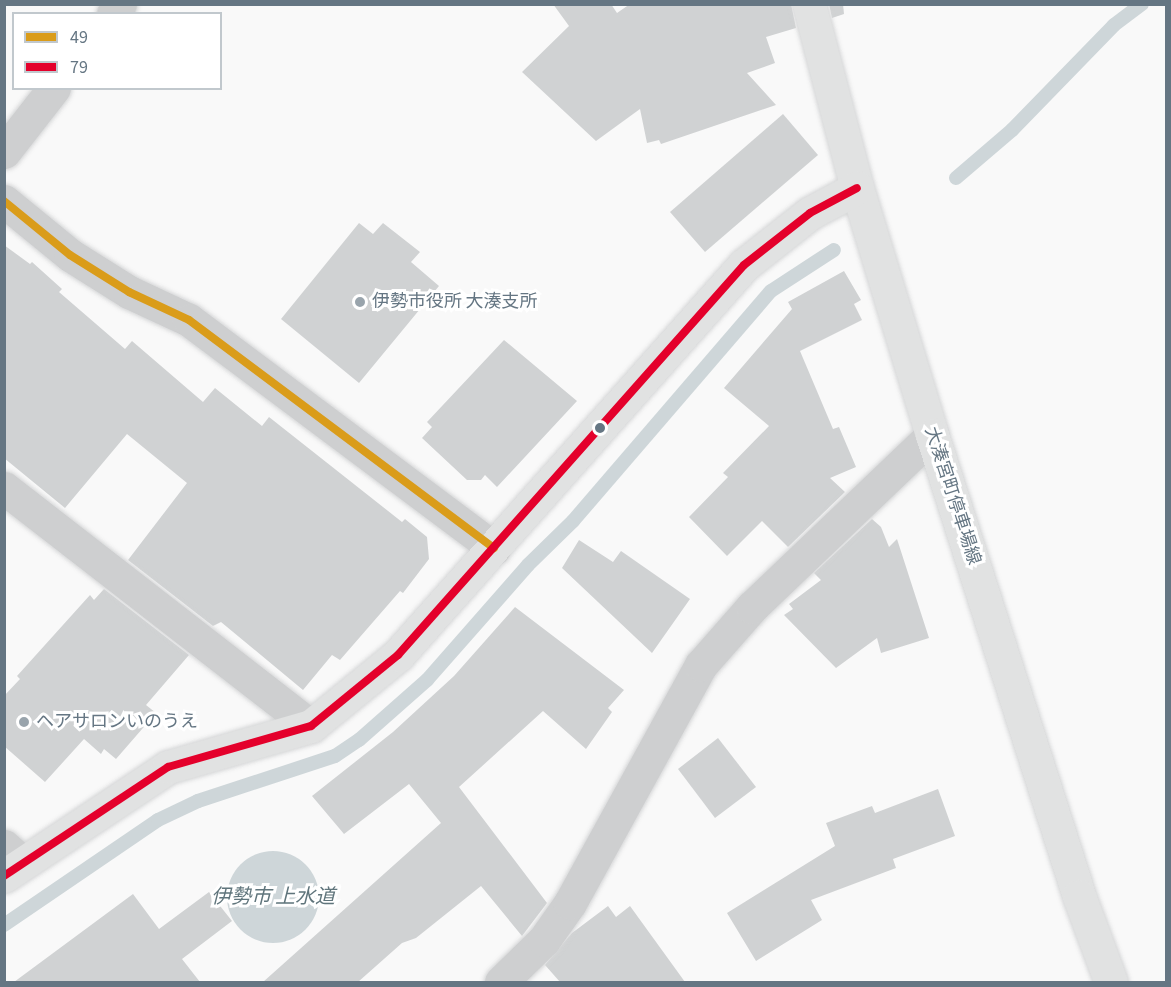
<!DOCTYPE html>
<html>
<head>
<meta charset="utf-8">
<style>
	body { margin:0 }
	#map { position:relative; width:1171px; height:987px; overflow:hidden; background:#f9f9f9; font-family:"Source Sans 3","Noto Sans JP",sans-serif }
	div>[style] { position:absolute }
	.water>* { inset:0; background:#ced6d9 }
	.round { border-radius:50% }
	.stream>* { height:14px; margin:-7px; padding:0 7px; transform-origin:7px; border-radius:7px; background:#ced6d9 }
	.building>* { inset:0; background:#d0d2d3 }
	.roads { filter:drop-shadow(0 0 2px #d5d6d7) drop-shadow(0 0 2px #d5d6d7) }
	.street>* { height:33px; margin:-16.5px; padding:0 16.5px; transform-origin:16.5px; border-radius:16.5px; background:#cecfd0 }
	.secondary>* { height:33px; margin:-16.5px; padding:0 16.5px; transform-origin:16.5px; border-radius:16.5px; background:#e1e2e2 }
	.bus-1>* { height:8px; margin:-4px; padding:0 4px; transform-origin:4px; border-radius:4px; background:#da9c1a }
	.bus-2>* { height:8px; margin:-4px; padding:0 4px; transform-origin:4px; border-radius:4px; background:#e4002b }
	.dots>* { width:16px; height:16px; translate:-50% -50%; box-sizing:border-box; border:3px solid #fff; border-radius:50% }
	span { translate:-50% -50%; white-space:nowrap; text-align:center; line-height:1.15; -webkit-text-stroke:6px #fff; paint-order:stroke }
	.poi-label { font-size:18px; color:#657683 }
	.left { translate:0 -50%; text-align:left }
	.street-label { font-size:18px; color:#657683 }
	.water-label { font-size:20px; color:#60757c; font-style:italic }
	.frame { position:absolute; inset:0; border:6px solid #657683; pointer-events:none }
	.legend { position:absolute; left:12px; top:12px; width:210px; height:78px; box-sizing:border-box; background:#fff; border:2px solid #c1c8cd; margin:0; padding:8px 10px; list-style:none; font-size:18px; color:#657683 }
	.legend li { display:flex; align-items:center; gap:12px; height:30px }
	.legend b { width:30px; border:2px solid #c1c8cd }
</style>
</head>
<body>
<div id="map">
	<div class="water">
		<div class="round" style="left:227px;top:851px;width:92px;height:92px"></div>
	</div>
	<div class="stream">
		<div style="left:956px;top:178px;width:74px;rotate:-40.6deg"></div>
		<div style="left:1012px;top:130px;width:146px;rotate:-45.8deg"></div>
		<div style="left:1114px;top:25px;width:35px;rotate:-37deg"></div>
		<div style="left:4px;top:925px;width:186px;rotate:-34.3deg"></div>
		<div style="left:158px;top:820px;width:44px;rotate:-25.4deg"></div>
		<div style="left:198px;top:801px;width:144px;rotate:-18.2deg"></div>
		<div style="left:335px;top:756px;width:29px;rotate:-34deg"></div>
		<div style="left:359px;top:740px;width:91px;rotate:-41.4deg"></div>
		<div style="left:427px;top:680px;width:153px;rotate:-48.7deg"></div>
		<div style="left:528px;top:565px;width:63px;rotate:-44.4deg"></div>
		<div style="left:573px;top:521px;width:303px;rotate:-49.3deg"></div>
		<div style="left:771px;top:291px;width:75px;rotate:-33.1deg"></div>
	</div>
	<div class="building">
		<div style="clip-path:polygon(553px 4px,611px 4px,617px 13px,630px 4px,791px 4px,796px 28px,766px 37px,775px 63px,747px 73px,776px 105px,661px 144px,659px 140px,647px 143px,640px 109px,596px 141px,522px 72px,569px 26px)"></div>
		<div style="clip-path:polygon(829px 4px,843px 4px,844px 14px,832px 18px)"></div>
		<div style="clip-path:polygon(783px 114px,818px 155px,705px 252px,670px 212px)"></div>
		<div style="clip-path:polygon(359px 223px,373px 234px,383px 223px,420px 252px,411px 262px,439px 286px,359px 383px,281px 319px)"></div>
		<div style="clip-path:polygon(4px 245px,30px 264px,32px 262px,62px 289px,59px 292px,125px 349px,132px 341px,203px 402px,215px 388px,262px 426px,269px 417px,402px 522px,405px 519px,427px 537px,429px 559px,403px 593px,400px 591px,340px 660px,332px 655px,303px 690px,221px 622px,213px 626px,128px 560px,187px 483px,127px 434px,65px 508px,4px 458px)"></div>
		<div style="clip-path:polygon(844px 271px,861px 300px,854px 304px,862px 320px,800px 351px,833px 429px,839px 427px,856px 467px,830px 478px,845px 492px,788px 547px,762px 521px,727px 556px,689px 517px,728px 477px,723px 473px,769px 426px,724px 388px,792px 309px,788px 302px)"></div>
		<div style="clip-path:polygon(504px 340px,577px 401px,497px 487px,485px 475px,481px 480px,467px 480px,422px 438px,432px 427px,427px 422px)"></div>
		<div style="clip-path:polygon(872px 519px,881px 527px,889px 547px,897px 539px,929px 638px,881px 653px,877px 638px,836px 668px,784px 615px,793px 609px,789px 604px,821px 580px,814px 573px)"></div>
		<div style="clip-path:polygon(579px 540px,613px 562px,621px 551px,690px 599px,652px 653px,562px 568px)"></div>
		<div style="clip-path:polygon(104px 589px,189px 655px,146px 705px,156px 713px,116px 759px,104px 749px,101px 754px,84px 739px,45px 782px,4px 746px,4px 696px,20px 679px,17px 676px,90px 595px,94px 600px)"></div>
		<div style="clip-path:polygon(515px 607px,624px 690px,608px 708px,612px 712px,586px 749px,543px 711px,459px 787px,547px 903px,522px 936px,481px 886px,416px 938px,402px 943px,358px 982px,263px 982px,441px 823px,409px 784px,344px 834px,312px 796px,393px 732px,454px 676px)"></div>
		<div style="clip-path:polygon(718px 738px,756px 787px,715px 818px,678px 769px)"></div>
		<div style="clip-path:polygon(938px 789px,955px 836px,893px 859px,896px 868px,811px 900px,822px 920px,756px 961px,727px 913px,835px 846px,826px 823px,872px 806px,875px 813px)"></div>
		<div style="clip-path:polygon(209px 892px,232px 921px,182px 959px,200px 982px,14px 982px,133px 894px,159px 929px)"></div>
		<div style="clip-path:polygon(608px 906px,616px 917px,630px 906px,685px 982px,560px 982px,545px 965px,572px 933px)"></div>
	</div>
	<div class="roads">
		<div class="street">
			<div style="left:113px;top:14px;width:12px;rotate:-55deg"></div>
			<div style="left:4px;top:152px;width:81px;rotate:-52deg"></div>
			<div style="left:4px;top:201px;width:85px;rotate:39.3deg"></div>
			<div style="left:70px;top:255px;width:70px;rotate:32.1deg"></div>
			<div style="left:129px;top:292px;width:66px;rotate:25deg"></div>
			<div style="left:189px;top:320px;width:381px;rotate:36.8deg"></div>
			<div style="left:4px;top:488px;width:388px;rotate:37.8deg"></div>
			<div style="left:4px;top:846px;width:24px;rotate:42deg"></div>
			<div style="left:501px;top:982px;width:60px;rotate:-44.3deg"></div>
			<div style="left:544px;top:940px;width:45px;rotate:-54.9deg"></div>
			<div style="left:570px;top:903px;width:272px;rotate:-61.2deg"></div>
			<div style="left:701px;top:665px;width:77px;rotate:-48.7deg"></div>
			<div style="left:752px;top:607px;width:249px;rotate:-43.7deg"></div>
		</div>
		<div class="secondary">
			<div style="left:809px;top:4px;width:190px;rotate:75.4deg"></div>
			<div style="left:857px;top:188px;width:258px;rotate:73.1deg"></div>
			<div style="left:932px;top:435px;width:484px;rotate:72.3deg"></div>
			<div style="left:1079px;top:896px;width:92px;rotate:69.6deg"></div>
			<div style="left:4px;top:876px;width:197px;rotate:-33.6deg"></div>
			<div style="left:168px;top:767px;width:149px;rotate:-16deg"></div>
			<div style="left:311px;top:726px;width:112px;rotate:-39.2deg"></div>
			<div style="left:398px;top:655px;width:521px;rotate:-48.42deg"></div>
			<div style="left:744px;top:265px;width:84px;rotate:-38.2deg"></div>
			<div style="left:810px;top:213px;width:53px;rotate:-28deg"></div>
		</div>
	</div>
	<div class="bus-1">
		<div style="left:4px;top:201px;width:85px;rotate:39.3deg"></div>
		<div style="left:70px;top:255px;width:70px;rotate:32.1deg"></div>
		<div style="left:129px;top:292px;width:66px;rotate:25deg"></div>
		<div style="left:189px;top:320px;width:381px;rotate:36.8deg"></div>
	</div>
	<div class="bus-2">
		<div style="left:4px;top:876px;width:197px;rotate:-33.6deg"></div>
		<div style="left:168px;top:767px;width:149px;rotate:-16deg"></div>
		<div style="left:311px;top:726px;width:112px;rotate:-39.2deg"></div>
		<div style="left:398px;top:655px;width:521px;rotate:-48.42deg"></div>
		<div style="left:744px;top:265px;width:84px;rotate:-38.2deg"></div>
		<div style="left:810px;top:213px;width:53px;rotate:-28deg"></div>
	</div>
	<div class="dots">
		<div style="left:360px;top:302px;background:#99a4ac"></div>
		<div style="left:600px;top:428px;background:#657683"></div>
		<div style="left:24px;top:722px;background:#99a4ac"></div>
	</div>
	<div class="poi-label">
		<span class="left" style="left:372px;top:302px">伊勢市役所 大湊支所</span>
		<span class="left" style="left:36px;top:722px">ヘアサロンいのうえ</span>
	</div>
	<div class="street-label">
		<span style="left:952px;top:496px;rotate:72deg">大湊宮町停車場線</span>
	</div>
	<div class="water-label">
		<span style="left:273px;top:897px">伊勢市 上水道</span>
	</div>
	<div class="frame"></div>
	<ul class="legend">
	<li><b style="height:8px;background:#da9c1a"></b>49</li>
	<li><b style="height:8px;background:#e4002b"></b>79</li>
	</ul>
</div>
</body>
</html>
